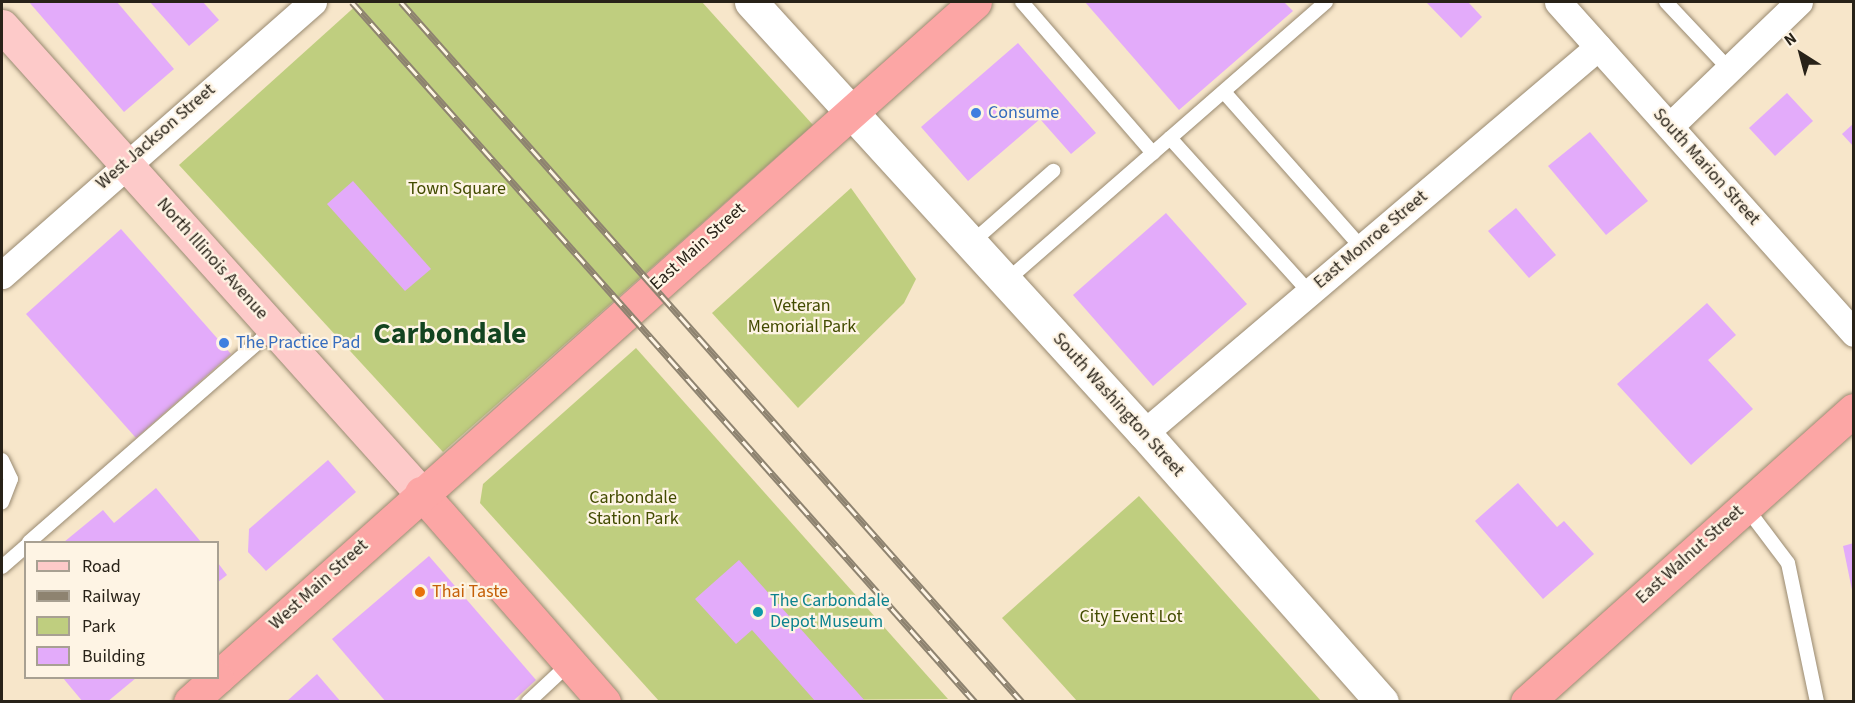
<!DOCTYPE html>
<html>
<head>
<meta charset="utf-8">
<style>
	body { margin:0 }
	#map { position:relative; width:1855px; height:703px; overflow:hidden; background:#f7e6ca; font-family:"Source Sans 3",sans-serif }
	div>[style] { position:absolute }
	.green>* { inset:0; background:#bfce7f }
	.building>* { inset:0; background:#e3abfa }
	.roads { filter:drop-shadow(0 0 2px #998a71) drop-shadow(0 0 2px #998a71) }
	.lane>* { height:14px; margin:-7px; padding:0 7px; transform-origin:7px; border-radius:7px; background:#fff }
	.street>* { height:27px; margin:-13.5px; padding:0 13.5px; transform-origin:13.5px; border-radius:13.5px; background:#fff }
	.secondary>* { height:33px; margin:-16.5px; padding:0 16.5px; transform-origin:16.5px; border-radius:16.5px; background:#fff }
	.primary>* { height:33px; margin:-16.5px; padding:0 16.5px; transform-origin:16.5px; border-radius:16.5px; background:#fdcac9 }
	.highway>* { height:33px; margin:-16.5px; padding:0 16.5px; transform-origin:16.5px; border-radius:16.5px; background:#fca6a5 }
	.rail>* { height:7px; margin-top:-3.5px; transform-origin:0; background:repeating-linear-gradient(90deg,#fef4e4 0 14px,#8e8370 0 28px); box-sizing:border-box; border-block:2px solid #8e8370 }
	.dots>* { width:16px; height:16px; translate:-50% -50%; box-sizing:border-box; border:3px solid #fef4e4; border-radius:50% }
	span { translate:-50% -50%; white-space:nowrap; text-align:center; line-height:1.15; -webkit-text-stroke:4.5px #fef4e4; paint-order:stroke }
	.shop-label { font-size:18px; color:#366cbe }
	.left { translate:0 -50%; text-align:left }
	.street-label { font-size:18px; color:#282218 }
	.park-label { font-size:18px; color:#424b00 }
	.food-label { font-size:18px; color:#c56008 }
	.culture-label { font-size:18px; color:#0d838f }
	.town-label { font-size:30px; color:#134420; font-weight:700 }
	.frame { position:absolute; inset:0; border:3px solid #282218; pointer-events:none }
	.legend { position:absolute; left:24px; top:541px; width:195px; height:138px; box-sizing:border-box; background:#fef4e4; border:2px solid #a8a092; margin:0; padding:8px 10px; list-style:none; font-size:18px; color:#282218 }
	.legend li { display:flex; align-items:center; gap:12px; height:30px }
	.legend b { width:30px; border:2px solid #a8a092 }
	.north { position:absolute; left:1771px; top:24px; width:60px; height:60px; -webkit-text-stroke:4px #fef4e4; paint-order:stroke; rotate:324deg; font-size:16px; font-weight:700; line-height:24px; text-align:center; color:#282218 }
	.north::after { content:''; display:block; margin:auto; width:21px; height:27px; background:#282218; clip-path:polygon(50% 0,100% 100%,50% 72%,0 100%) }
</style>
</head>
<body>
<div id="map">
	<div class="green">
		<div style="clip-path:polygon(360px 2px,702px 2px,813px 125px,443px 452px,179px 165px)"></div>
		<div style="clip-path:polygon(851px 188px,916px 279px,904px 303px,798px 408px,712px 313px)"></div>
		<div style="clip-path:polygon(636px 348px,948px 699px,659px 701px,480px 503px,483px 484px)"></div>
		<div style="clip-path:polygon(1139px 496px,1321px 701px,1077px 701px,1002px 618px)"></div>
	</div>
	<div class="building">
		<div style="clip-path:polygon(29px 2px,117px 2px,174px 69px,124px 112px)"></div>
		<div style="clip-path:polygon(150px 2px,203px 2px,219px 20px,189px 46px)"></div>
		<div style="clip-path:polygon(1085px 2px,1284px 2px,1293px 11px,1179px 110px)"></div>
		<div style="clip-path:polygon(1426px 2px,1468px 2px,1482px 17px,1461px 38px)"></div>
		<div style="clip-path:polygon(1018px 43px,1096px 133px,1071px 154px,1040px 119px,968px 181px,921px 127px)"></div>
		<div style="clip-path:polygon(1787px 93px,1813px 121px,1775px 156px,1749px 128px)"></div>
		<div style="clip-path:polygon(1854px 123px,1854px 147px,1842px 134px)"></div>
		<div style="clip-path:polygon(1590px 132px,1648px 201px,1606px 235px,1548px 166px)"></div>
		<div style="clip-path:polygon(353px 181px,431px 269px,405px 291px,327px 204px)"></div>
		<div style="clip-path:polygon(1516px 208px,1556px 255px,1529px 278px,1488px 231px)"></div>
		<div style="clip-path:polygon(1166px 213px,1247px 304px,1153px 386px,1073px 295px)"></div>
		<div style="clip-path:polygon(121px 229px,231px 354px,136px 438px,26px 314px)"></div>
		<div style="clip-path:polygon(1707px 303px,1736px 335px,1708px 360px,1753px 409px,1691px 465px,1617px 384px)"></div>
		<div style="clip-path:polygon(328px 460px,356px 492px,266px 571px,248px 552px,249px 529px)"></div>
		<div style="clip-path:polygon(1518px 483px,1557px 527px,1564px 521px,1594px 554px,1543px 599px,1475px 521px)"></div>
		<div style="clip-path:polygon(156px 488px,201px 542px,64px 542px,103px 510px,114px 523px)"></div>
		<div style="clip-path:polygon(1854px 543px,1854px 590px,1852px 590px,1843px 546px)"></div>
		<div style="clip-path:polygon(429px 556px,536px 680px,512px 702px,386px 702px,332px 639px)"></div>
		<div style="clip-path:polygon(739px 560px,866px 702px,816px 702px,752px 630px,736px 644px,695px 599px)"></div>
		<div style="clip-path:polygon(218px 563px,227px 575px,218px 582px)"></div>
		<div style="clip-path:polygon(317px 674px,341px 702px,286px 702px)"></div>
		<div style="clip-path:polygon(63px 678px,136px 678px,107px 702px,83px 702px)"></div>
	</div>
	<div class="roads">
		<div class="lane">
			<div style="left:1022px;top:2px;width:200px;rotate:49.1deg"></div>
			<div style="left:1666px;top:2px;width:92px;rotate:46.8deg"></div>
			<div style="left:1224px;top:92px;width:208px;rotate:48.5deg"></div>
			<div style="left:1170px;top:138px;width:207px;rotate:47.9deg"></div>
			<div style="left:970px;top:244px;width:111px;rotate:-41.3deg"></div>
			<div style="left:1005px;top:282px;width:426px;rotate:-41.1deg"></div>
			<div style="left:2px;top:460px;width:21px;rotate:65deg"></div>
			<div style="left:11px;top:479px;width:25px;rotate:111deg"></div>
			<div style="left:1745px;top:506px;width:71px;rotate:53deg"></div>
			<div style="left:1788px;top:563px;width:142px;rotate:78.2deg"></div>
			<div style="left:29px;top:542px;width:325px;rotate:-41.1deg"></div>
			<div style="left:2px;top:567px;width:32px;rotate:-41deg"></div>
			<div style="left:528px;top:702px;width:57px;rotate:-42.9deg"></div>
		</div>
		<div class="street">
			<div style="left:1558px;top:2px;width:444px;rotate:48.2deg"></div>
			<div style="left:1670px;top:126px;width:179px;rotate:-43.9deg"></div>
			<div style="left:2px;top:275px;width:414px;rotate:-41.3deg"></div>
			<div style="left:1144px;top:433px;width:596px;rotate:-40.37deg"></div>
		</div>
		<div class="secondary">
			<div style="left:751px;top:2px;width:583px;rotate:47.64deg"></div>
			<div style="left:1144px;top:433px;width:359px;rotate:48.5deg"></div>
		</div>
		<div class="primary">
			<div style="left:2px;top:26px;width:627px;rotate:48.1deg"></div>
		</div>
		<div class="highway">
			<div style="left:421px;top:493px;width:278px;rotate:48.8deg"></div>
			<div style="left:218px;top:677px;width:1014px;rotate:-41.72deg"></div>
			<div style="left:190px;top:702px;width:36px;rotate:-42deg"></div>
			<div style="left:1527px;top:702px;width:438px;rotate:-41.8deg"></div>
		</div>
	</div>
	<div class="rail">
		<div style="left:352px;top:2px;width:937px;rotate:48.33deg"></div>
		<div style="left:401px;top:2px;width:936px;rotate:48.42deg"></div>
	</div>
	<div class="dots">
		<div style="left:976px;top:113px;background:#3f7fe0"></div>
		<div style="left:224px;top:343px;background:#3f7fe0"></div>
		<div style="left:420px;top:592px;background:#e8710a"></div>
		<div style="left:758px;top:612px;background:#0f9aa8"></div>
	</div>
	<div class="shop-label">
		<span class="left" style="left:988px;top:113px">Consume</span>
		<span class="left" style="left:236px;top:343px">The Practice Pad</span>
	</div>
	<div class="street-label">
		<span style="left:156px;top:137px;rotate:-41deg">West Jackson Street</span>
		<span style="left:1706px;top:167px;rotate:48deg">South Marion Street</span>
		<span style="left:1371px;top:240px;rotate:-40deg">East Monroe Street</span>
		<span style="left:698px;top:247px;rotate:-42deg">East Main Street</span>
		<span style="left:212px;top:259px;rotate:48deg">North Illinois Avenue</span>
		<span style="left:1118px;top:405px;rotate:48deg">South Washington Street</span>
		<span style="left:1690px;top:555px;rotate:-42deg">East Walnut Street</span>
		<span style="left:319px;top:585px;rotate:-42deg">West Main Street</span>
	</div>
	<div class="park-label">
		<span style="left:457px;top:189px">Town Square</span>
		<span style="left:802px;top:317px">Veteran<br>Memorial Park</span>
		<span style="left:633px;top:509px">Carbondale<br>Station Park</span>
		<span style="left:1131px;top:617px">City Event Lot</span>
	</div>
	<div class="food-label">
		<span class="left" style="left:432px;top:592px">Thai Taste</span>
	</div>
	<div class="culture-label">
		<span class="left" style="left:770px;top:612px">The Carbondale<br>Depot Museum</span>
	</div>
	<div class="town-label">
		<span style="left:450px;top:334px">Carbondale</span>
	</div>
	<div class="frame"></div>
	<ul class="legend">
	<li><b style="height:8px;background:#fdcac9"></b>Road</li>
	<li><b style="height:8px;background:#8e8370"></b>Railway</li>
	<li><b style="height:16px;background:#bfce7f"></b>Park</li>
	<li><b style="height:16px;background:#e3abfa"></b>Building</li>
	</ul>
	<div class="north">N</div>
</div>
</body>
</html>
